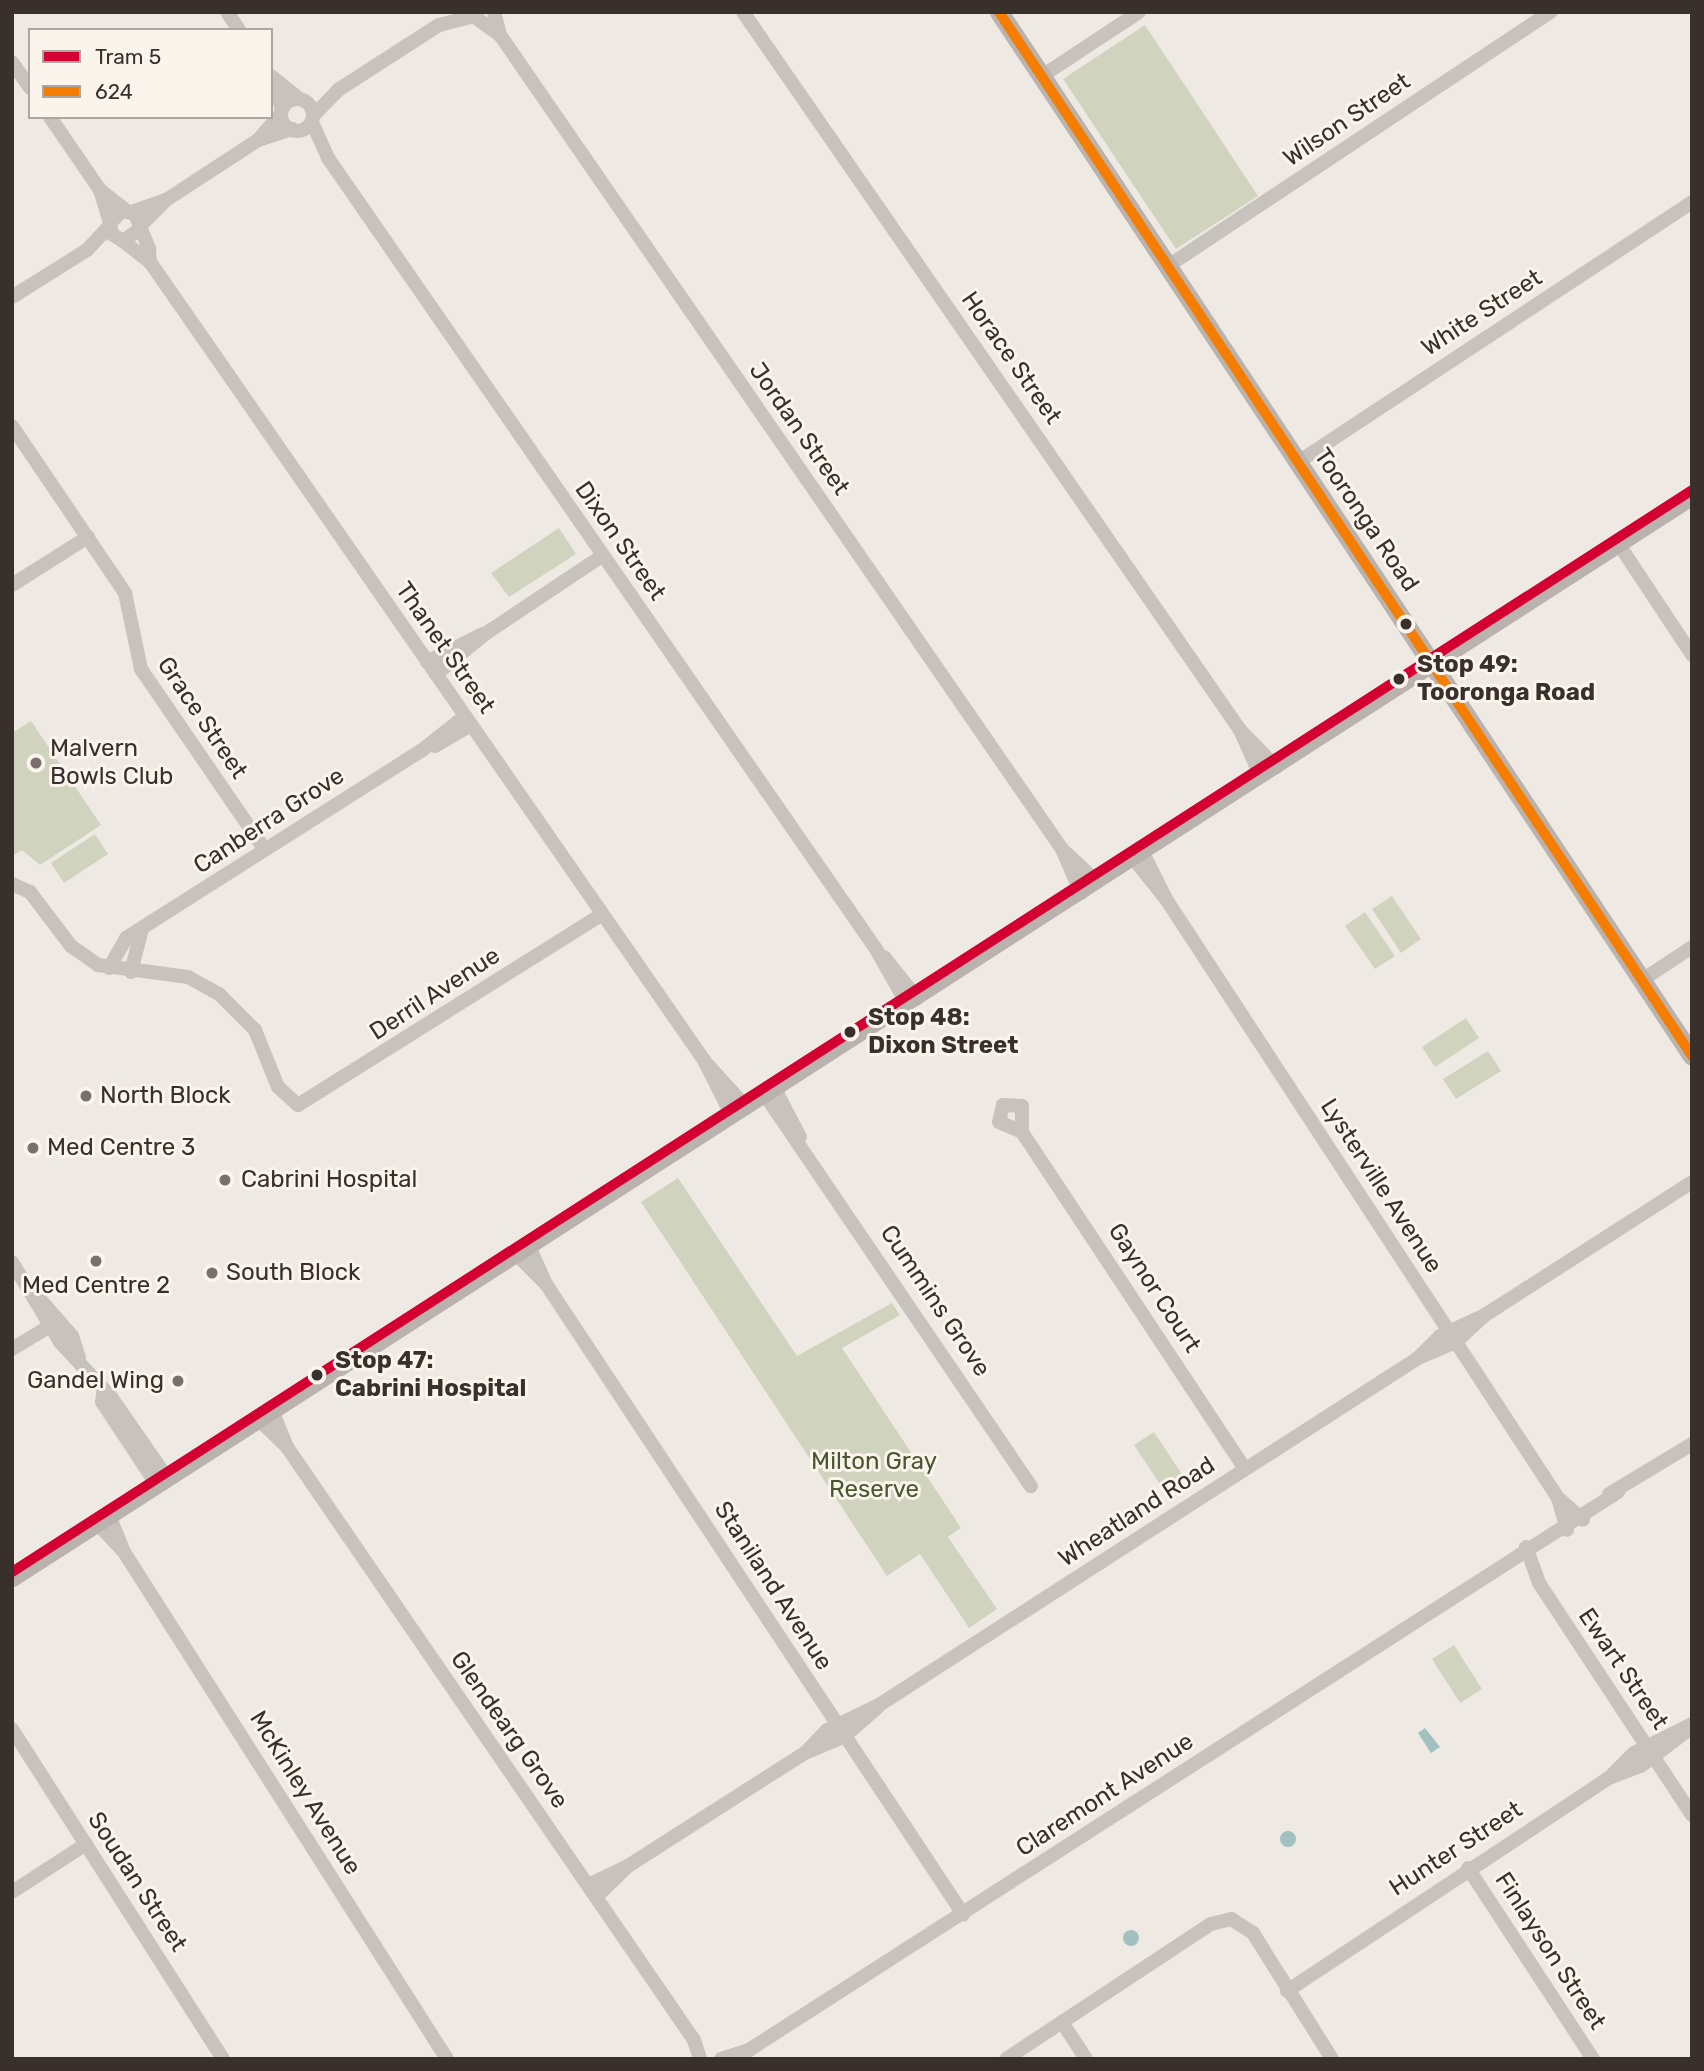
<!DOCTYPE html>
<html>
<head>
<meta charset="utf-8">
<style>
	body { margin:0 }
	#map { position:relative; width:1704px; height:2071px; overflow:hidden; background:#efe9e4; font-family:Rubik,sans-serif }
	div>[style] { position:absolute }
	.green>* { inset:0; background:#d0d4bf }
	.water>* { inset:0; background:#a1c0bf }
	.round { border-radius:50% }
	.street>* { height:14px; margin:-7px; padding:0 7px; transform-origin:7px; border-radius:7px; background:#c8c2bd }
	.street>.ring { margin:-7px; padding:0; box-sizing:content-box; background:none; border:14px solid #c8c2bd; border-radius:50% }
	.secondary>* { height:19px; margin:-9.5px; padding:0 9.5px; transform-origin:9.5px; border-radius:9.5px; background:#b9b2ad }
	.bus-1>* { height:10px; margin:-5px; padding:0 5px; transform-origin:5px; border-radius:5px; background:#f57e02 }
	.tram-1>* { height:10px; margin:-5px; padding:0 5px; transform-origin:5px; border-radius:5px; background:#d50032 }
	.dots>* { width:19px; height:19px; translate:-50% -50%; box-sizing:border-box; border:4px solid #faf4ed; border-radius:50% }
	span { translate:-50% -50%; white-space:nowrap; text-align:center; line-height:1.15; -webkit-text-stroke:6px #faf4ed; paint-order:stroke }
	.street-label { font-size:24px; color:#392f2b }
	.stop-label { font-size:24px; color:#392f2b; font-weight:700 }
	.left { translate:0 -50%; text-align:left }
	.poi-label { font-size:24px; color:#392f2b }
	.right { translate:-100% -50%; text-align:right }
	.park-label { font-size:24px; color:#49572f }
	.frame { position:absolute; inset:0; border:14px solid #392f2b; pointer-events:none }
	.legend { position:absolute; left:28px; top:28px; width:245px; height:91px; box-sizing:border-box; background:#faf4ed; border:2px solid #ada59f; margin:0; padding:9px 12px; list-style:none; font-size:21px; color:#392f2b }
	.legend li { display:flex; align-items:center; gap:14px; height:35px }
	.legend b { width:35px; border:2px solid #ada59f }
</style>
</head>
<body>
<div id="map">
	<div class="green">
		<div style="clip-path:polygon(1145px 25px,1258px 196px,1176px 249px,1063px 79px)"></div>
		<div style="clip-path:polygon(559px 528px,576px 554px,509px 597px,491px 573px)"></div>
		<div style="clip-path:polygon(31px 721px,101px 825px,40px 865px,22px 850px,12px 856px,12px 733px)"></div>
		<div style="clip-path:polygon(95px 834px,108px 854px,64px 883px,51px 863px)"></div>
		<div style="clip-path:polygon(1392px 896px,1421px 939px,1401px 953px,1372px 909px)"></div>
		<div style="clip-path:polygon(1365px 912px,1395px 956px,1375px 969px,1345px 926px)"></div>
		<div style="clip-path:polygon(1466px 1018px,1479px 1038px,1435px 1067px,1422px 1047px)"></div>
		<div style="clip-path:polygon(1488px 1051px,1501px 1071px,1456px 1099px,1443px 1079px)"></div>
		<div style="clip-path:polygon(678px 1178px,797px 1356px,892px 1303px,900px 1315px,842px 1348px,961px 1528px,948px 1537px,997px 1609px,969px 1628px,920px 1554px,887px 1576px,641px 1202px)"></div>
		<div style="clip-path:polygon(1154px 1432px,1183px 1476px,1163px 1489px,1134px 1445px)"></div>
		<div style="clip-path:polygon(1454px 1645px,1482px 1689px,1460px 1703px,1432px 1659px)"></div>
	</div>
	<div class="water">
		<div style="clip-path:polygon(1425px 1728px,1440px 1747px,1431px 1753px,1418px 1733px)"></div>
		<div class="round" style="left:1280px;top:1831px;width:16px;height:16px"></div>
		<div class="round" style="left:1123px;top:1930px;width:16px;height:16px"></div>
	</div>
	<div class="street">
		<div style="left:227px;top:12px;width:22px;rotate:56deg"></div>
		<div style="left:494px;top:12px;width:24px;rotate:75deg"></div>
		<div style="left:500px;top:35px;width:989px;rotate:55.38deg"></div>
		<div style="left:1062px;top:849px;width:48px;rotate:66.6deg"></div>
		<div style="left:743px;top:12px;width:873px;rotate:55.31deg"></div>
		<div style="left:1240px;top:730px;width:51px;rotate:65.9deg"></div>
		<div style="left:475px;top:17px;width:31px;rotate:36deg"></div>
		<div style="left:12px;top:62px;width:32px;rotate:55deg"></div>
		<div style="left:271px;top:76px;width:35px;rotate:39deg"></div>
		<div style="left:1042px;top:76px;width:116px;rotate:-33.4deg"></div>
		<div style="left:271px;top:77px;width:34px;rotate:71deg"></div>
		<div class="ring" style="left:281px;top:99px;width:18px;height:18px"></div>
		<div style="left:314px;top:115px;width:35px;rotate:-46deg"></div>
		<div style="left:338px;top:90px;width:120px;rotate:-32.8deg"></div>
		<div style="left:439px;top:25px;width:34px;rotate:-14deg"></div>
		<div style="left:50px;top:117px;width:88px;rotate:55.6deg"></div>
		<div style="left:100px;top:190px;width:34px;rotate:38deg"></div>
		<div style="left:312px;top:122px;width:39px;rotate:66deg"></div>
		<div style="left:328px;top:158px;width:962px;rotate:55.29deg"></div>
		<div style="left:876px;top:949px;width:63px;rotate:60.6deg"></div>
		<div style="left:258px;top:140px;width:36px;rotate:-18deg"></div>
		<div style="left:100px;top:190px;width:34px;rotate:73deg"></div>
		<div style="left:131px;top:212px;width:37px;rotate:-19deg"></div>
		<div style="left:140px;top:226px;width:37px;rotate:-45deg"></div>
		<div style="left:166px;top:200px;width:110px;rotate:-33.1deg"></div>
		<div style="left:258px;top:140px;width:35px;rotate:-49deg"></div>
		<div style="left:140px;top:229px;width:21px;rotate:145deg"></div>
		<div style="left:123px;top:241px;width:13px;rotate:-148deg"></div>
		<div style="left:112px;top:234px;width:11px;rotate:-100deg"></div>
		<div style="left:110px;top:223px;width:17px;rotate:-45deg"></div>
		<div style="left:122px;top:211px;width:13px;rotate:13deg"></div>
		<div style="left:135px;top:214px;width:38px;rotate:68deg"></div>
		<div style="left:149px;top:249px;width:13px;rotate:86deg"></div>
		<div style="left:123px;top:241px;width:34px;rotate:38deg"></div>
		<div style="left:150px;top:262px;width:128px;rotate:55.2deg"></div>
		<div style="left:223px;top:367px;width:844px;rotate:55.24deg"></div>
		<div style="left:704px;top:1060px;width:63px;rotate:63.4deg"></div>
		<div style="left:1168px;top:266px;width:460px;rotate:-33.6deg"></div>
		<div style="left:12px;top:297px;width:89px;rotate:-32.1deg"></div>
		<div style="left:87px;top:250px;width:34px;rotate:-47deg"></div>
		<div style="left:12px;top:426px;width:202px;rotate:55.9deg"></div>
		<div style="left:125px;top:593px;width:78px;rotate:78.1deg"></div>
		<div style="left:141px;top:669px;width:219px;rotate:55.6deg"></div>
		<div style="left:1298px;top:462px;width:472px;rotate:-33.4deg"></div>
		<div style="left:1618px;top:543px;width:134px;rotate:56.5deg"></div>
		<div style="left:12px;top:585px;width:90px;rotate:-32.3deg"></div>
		<div style="left:427px;top:662px;width:63px;rotate:-26.6deg"></div>
		<div style="left:436px;top:674px;width:63px;rotate:-39.2deg"></div>
		<div style="left:485px;top:634px;width:141px;rotate:-33.7deg"></div>
		<div style="left:1240px;top:730px;width:52px;rotate:45.8deg"></div>
		<div style="left:435px;top:746px;width:42px;rotate:-30.3deg"></div>
		<div style="left:1062px;top:849px;width:48px;rotate:43.3deg"></div>
		<div style="left:1143px;top:853px;width:51px;rotate:63.4deg"></div>
		<div style="left:1134px;top:859px;width:51px;rotate:51.3deg"></div>
		<div style="left:1166px;top:899px;width:716px;rotate:56.8deg"></div>
		<div style="left:1558px;top:1498px;width:33px;rotate:41deg"></div>
		<div style="left:12px;top:884px;width:20px;rotate:24deg"></div>
		<div style="left:30px;top:892px;width:68px;rotate:52.8deg"></div>
		<div style="left:71px;top:946px;width:33px;rotate:35deg"></div>
		<div style="left:98px;top:965px;width:91px;rotate:7.6deg"></div>
		<div style="left:188px;top:977px;width:35px;rotate:29deg"></div>
		<div style="left:219px;top:994px;width:51px;rotate:45deg"></div>
		<div style="left:255px;top:1030px;width:61px;rotate:68deg"></div>
		<div style="left:278px;top:1087px;width:27px;rotate:42deg"></div>
		<div style="left:298px;top:1105px;width:359px;rotate:-32.1deg"></div>
		<div style="left:884px;top:957px;width:53px;rotate:51.2deg"></div>
		<div style="left:109px;top:968px;width:34px;rotate:-60deg"></div>
		<div style="left:126px;top:938px;width:349px;rotate:-32.4deg"></div>
		<div style="left:421px;top:751px;width:56px;rotate:-38.5deg"></div>
		<div style="left:131px;top:972px;width:44px;rotate:-75.7deg"></div>
		<div style="left:1642px;top:980px;width:60px;rotate:-33.4deg"></div>
		<div style="left:707px;top:1064px;width:58px;rotate:47.8deg"></div>
		<div style="left:775px;top:1089px;width:54px;rotate:62.5deg"></div>
		<div style="left:765px;top:1095px;width:473px;rotate:55.8deg"></div>
		<div style="left:1022px;top:1132px;width:26px;rotate:-90deg"></div>
		<div style="left:1022px;top:1106px;width:19px;rotate:-177deg"></div>
		<div style="left:1003px;top:1105px;width:17px;rotate:103deg"></div>
		<div style="left:999px;top:1122px;width:25px;rotate:23deg"></div>
		<div style="left:1022px;top:1132px;width:404px;rotate:56.5deg"></div>
		<div style="left:529px;top:1246px;width:42px;rotate:65.9deg"></div>
		<div style="left:546px;top:1284px;width:756px;rotate:56.5deg"></div>
		<div style="left:516px;top:1254px;width:42px;rotate:45deg"></div>
		<div style="left:12px;top:1262px;width:93px;rotate:59deg"></div>
		<div style="left:60px;top:1342px;width:75px;rotate:47.2deg"></div>
		<div style="left:111px;top:1397px;width:98px;rotate:55.3deg"></div>
		<div style="left:31px;top:1289px;width:62px;rotate:48.9deg"></div>
		<div style="left:72px;top:1336px;width:23px;rotate:72deg"></div>
		<div style="left:12px;top:1349px;width:44px;rotate:-31.2deg"></div>
		<div style="left:1418px;top:1358px;width:31px;rotate:-45deg"></div>
		<div style="left:1440px;top:1336px;width:50px;rotate:-25deg"></div>
		<div style="left:103px;top:1395px;width:7px;rotate:98deg"></div>
		<div style="left:102px;top:1402px;width:100px;rotate:56.5deg"></div>
		<div style="left:272px;top:1410px;width:40px;rotate:68deg"></div>
		<div style="left:287px;top:1447px;width:719px;rotate:55.54deg"></div>
		<div style="left:694px;top:2040px;width:20px;rotate:72deg"></div>
		<div style="left:258px;top:1419px;width:40px;rotate:44deg"></div>
		<div style="left:1609px;top:1494px;width:97px;rotate:-31.1deg"></div>
		<div style="left:1558px;top:1498px;width:33px;rotate:74deg"></div>
		<div style="left:109px;top:1515px;width:40px;rotate:68deg"></div>
		<div style="left:124px;top:1552px;width:601px;rotate:57.5deg"></div>
		<div style="left:97px;top:1523px;width:40px;rotate:47deg"></div>
		<div style="left:1526px;top:1547px;width:38px;rotate:70deg"></div>
		<div style="left:1539px;top:1583px;width:278px;rotate:56.6deg"></div>
		<div style="left:12px;top:1729px;width:392px;rotate:57.4deg"></div>
		<div style="left:805px;top:1753px;width:43px;rotate:-23deg"></div>
		<div style="left:845px;top:1736px;width:45px;rotate:-41.4deg"></div>
		<div style="left:1609px;top:1778px;width:34px;rotate:-21deg"></div>
		<div style="left:1641px;top:1766px;width:64px;rotate:-37.4deg"></div>
		<div style="left:1468px;top:1868px;width:228px;rotate:56.8deg"></div>
		<div style="left:588px;top:1885px;width:44px;rotate:-25.4deg"></div>
		<div style="left:12px;top:1892px;width:88px;rotate:-33deg"></div>
		<div style="left:596px;top:1897px;width:45px;rotate:-44.1deg"></div>
		<div style="left:628px;top:1866px;width:210px;rotate:-32.6deg"></div>
		<div style="left:805px;top:1753px;width:32px;rotate:-46deg"></div>
		<div style="left:827px;top:1730px;width:58px;rotate:-25.7deg"></div>
		<div style="left:879px;top:1705px;width:641px;rotate:-32.77deg"></div>
		<div style="left:1418px;top:1358px;width:41px;rotate:-22.8deg"></div>
		<div style="left:1456px;top:1342px;width:40px;rotate:-43deg"></div>
		<div style="left:1485px;top:1315px;width:246px;rotate:-32.7deg"></div>
		<div style="left:1287px;top:1991px;width:386px;rotate:-33.5deg"></div>
		<div style="left:1609px;top:1778px;width:35px;rotate:-45deg"></div>
		<div style="left:1634px;top:1753px;width:65px;rotate:-26.6deg"></div>
		<div style="left:1062px;top:2022px;width:44px;rotate:57deg"></div>
		<div style="left:721px;top:2059px;width:29px;rotate:-18deg"></div>
		<div style="left:749px;top:2050px;width:1033px;rotate:-32.71deg"></div>
		<div style="left:1006px;top:2059px;width:245px;rotate:-33.4deg"></div>
		<div style="left:1211px;top:1924px;width:21px;rotate:-14deg"></div>
		<div style="left:1231px;top:1919px;width:26px;rotate:32deg"></div>
		<div style="left:1253px;top:1933px;width:149px;rotate:57.9deg"></div>
	</div>
	<div class="secondary">
		<div style="left:999px;top:12px;width:1253px;rotate:56.42deg"></div>
		<div style="left:12px;top:1577px;width:1998px;rotate:-32.78deg"></div>
	</div>
	<div class="bus-1">
		<div style="left:999px;top:12px;width:1253px;rotate:56.42deg"></div>
	</div>
	<div class="tram-1">
		<div style="left:12px;top:1572px;width:1998px;rotate:-32.78deg"></div>
	</div>
	<div class="dots">
		<div style="left:1406px;top:624px;background:#392f2b"></div>
		<div style="left:1399px;top:679px;background:#392f2b"></div>
		<div style="left:36px;top:763px;background:#79706c"></div>
		<div style="left:850px;top:1032px;background:#392f2b"></div>
		<div style="left:86px;top:1096px;background:#79706c"></div>
		<div style="left:33px;top:1148px;background:#79706c"></div>
		<div style="left:225px;top:1180px;background:#79706c"></div>
		<div style="left:96px;top:1261px;background:#79706c"></div>
		<div style="left:212px;top:1273px;background:#79706c"></div>
		<div style="left:317px;top:1375px;background:#392f2b"></div>
		<div style="left:178px;top:1381px;background:#79706c"></div>
	</div>
	<div class="street-label">
		<span style="left:1347px;top:120px;rotate:-34deg">Wilson Street</span>
		<span style="left:1482px;top:313px;rotate:-33deg">White Street</span>
		<span style="left:1011px;top:358px;rotate:55deg">Horace Street</span>
		<span style="left:799px;top:429px;rotate:55deg">Jordan Street</span>
		<span style="left:1366px;top:520px;rotate:56deg">Tooronga Road</span>
		<span style="left:620px;top:541px;rotate:55deg">Dixon Street</span>
		<span style="left:445px;top:648px;rotate:55deg">Thanet Street</span>
		<span style="left:202px;top:718px;rotate:56deg">Grace Street</span>
		<span style="left:269px;top:821px;rotate:-33deg">Canberra Grove</span>
		<span style="left:435px;top:994px;rotate:-33deg">Derril Avenue</span>
		<span style="left:1381px;top:1186px;rotate:57deg">Lysterville Avenue</span>
		<span style="left:1154px;top:1288px;rotate:57deg">Gaynor Court</span>
		<span style="left:935px;top:1301px;rotate:56deg">Cummins Grove</span>
		<span style="left:1137px;top:1512px;rotate:-33deg">Wheatland Road</span>
		<span style="left:773px;top:1586px;rotate:57deg">Staniland Avenue</span>
		<span style="left:1623px;top:1669px;rotate:56deg">Ewart Street</span>
		<span style="left:509px;top:1730px;rotate:55deg">Glendearg Grove</span>
		<span style="left:305px;top:1793px;rotate:58deg">McKinley Avenue</span>
		<span style="left:1105px;top:1795px;rotate:-33deg">Claremont Avenue</span>
		<span style="left:1456px;top:1849px;rotate:-33deg">Hunter Street</span>
		<span style="left:137px;top:1882px;rotate:57deg">Soudan Street</span>
		<span style="left:1550px;top:1951px;rotate:57deg">Finlayson Street</span>
	</div>
	<div class="stop-label">
		<span class="left" style="left:1417px;top:679px">Stop 49:<br>Tooronga Road</span>
		<span class="left" style="left:868px;top:1032px">Stop 48:<br>Dixon Street</span>
		<span class="left" style="left:335px;top:1375px">Stop 47:<br>Cabrini Hospital</span>
	</div>
	<div class="poi-label">
		<span class="left" style="left:50px;top:763px">Malvern<br>Bowls Club</span>
		<span class="left" style="left:100px;top:1096px">North Block</span>
		<span class="left" style="left:47px;top:1148px">Med Centre 3</span>
		<span class="left" style="left:241px;top:1180px">Cabrini Hospital</span>
		<span class="left" style="left:226px;top:1273px">South Block</span>
		<span style="left:96px;top:1286px">Med Centre 2</span>
		<span class="right" style="left:164px;top:1381px">Gandel Wing</span>
	</div>
	<div class="park-label">
		<span style="left:874px;top:1476px">Milton Gray<br>Reserve</span>
	</div>
	<div class="frame"></div>
	<ul class="legend">
	<li><b style="height:9px;background:#d50032"></b>Tram 5</li>
	<li><b style="height:9px;background:#f57e02"></b>624</li>
	</ul>
</div>
</body>
</html>
